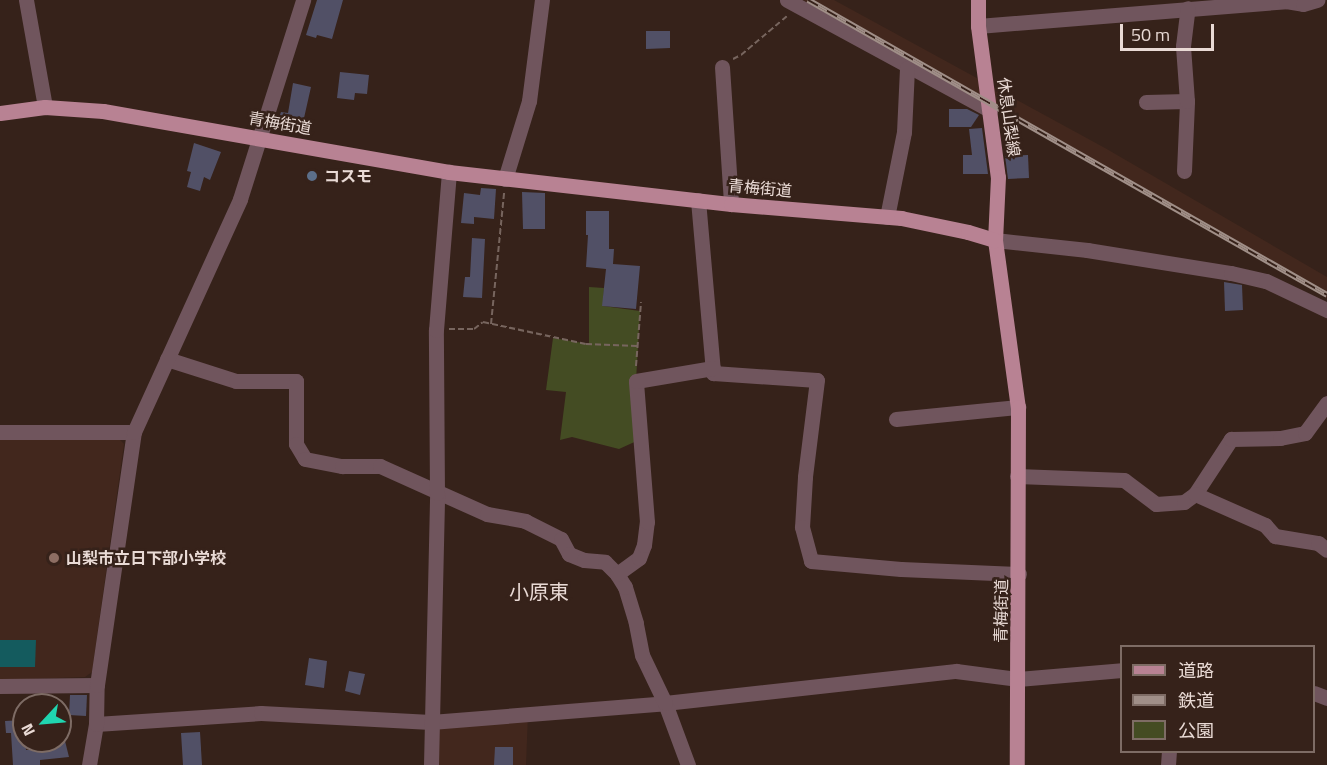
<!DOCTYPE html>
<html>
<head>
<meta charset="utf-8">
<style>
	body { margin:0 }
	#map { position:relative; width:1327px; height:765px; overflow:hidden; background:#36221a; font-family:"Titillium Web","Noto Sans JP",sans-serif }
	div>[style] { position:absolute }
	.built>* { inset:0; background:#42271d }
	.green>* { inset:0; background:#444c23 }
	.water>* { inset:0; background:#145b5e }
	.building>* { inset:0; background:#515066 }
	.path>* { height:2px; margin-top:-1px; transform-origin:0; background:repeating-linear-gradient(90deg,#77655e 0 6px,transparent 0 9px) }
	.minor>* { height:15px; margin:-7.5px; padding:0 7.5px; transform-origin:7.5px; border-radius:7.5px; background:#70555d }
	.major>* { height:15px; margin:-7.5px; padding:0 7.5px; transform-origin:7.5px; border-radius:7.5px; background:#b88293 }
	.rail>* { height:6px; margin-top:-3px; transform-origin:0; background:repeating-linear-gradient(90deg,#36221a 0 11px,#a08f88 0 22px); box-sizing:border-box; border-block:2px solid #a08f88 }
	.dots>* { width:16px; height:16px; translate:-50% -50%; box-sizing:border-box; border:3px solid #36221a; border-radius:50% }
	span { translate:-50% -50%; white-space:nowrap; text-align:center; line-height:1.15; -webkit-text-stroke:5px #36221a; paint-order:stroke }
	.street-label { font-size:16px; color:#e9dad5 }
	.poi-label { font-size:16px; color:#e9dad5; font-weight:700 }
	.left { translate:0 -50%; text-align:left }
	.quarter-label { font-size:20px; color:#e9dad5 }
	.legend { position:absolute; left:1120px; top:645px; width:195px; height:108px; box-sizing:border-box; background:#36221a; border:2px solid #7e6c65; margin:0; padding:8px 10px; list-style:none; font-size:18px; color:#e9dad5 }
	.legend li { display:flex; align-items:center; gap:12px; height:30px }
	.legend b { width:30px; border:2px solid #7e6c65 }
	.north { position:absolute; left:12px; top:693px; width:60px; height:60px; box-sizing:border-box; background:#36221a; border:2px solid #7e6c65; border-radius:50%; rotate:244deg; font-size:16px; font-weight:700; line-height:24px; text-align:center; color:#e9dad5 }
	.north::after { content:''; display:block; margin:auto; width:21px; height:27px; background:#20d5b0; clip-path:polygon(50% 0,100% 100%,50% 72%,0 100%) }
	.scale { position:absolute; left:1120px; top:24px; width:94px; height:27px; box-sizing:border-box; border:3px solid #e9dad5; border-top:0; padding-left:8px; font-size:18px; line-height:21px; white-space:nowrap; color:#e9dad5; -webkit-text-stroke:4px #36221a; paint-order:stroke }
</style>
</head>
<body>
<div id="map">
	<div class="built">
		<div style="clip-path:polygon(803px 0,834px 0,1105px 148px,1327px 277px,1327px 298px,1053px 141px,894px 56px)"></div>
		<div style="clip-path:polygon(0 439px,120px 440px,124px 444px,92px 672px,85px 677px,0 680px)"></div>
		<div style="clip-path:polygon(528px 714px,526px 765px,431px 765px,431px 722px)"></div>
	</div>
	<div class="green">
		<div style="clip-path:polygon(589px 287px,604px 288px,603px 306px,640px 311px,636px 381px,641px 439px,619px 449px,572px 437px,560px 440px,566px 392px,546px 390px,553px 338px,589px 344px)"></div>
	</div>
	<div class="water">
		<div style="clip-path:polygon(0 640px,36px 640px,35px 667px,0 667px)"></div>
	</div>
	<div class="building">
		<div style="clip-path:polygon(317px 0,343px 0,332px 39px,317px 35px,316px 38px,306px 35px)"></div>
		<div style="clip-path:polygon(646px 31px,670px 31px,670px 48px,646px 49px)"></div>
		<div style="clip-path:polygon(340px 72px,369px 75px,367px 94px,355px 93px,354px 100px,337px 98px)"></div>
		<div style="clip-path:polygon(293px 83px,311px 87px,302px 127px,278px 121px,281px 112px,288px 113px)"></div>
		<div style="clip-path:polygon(949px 109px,967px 109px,979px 115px,971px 127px,949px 127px)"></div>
		<div style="clip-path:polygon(982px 128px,988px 174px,963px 174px,963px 155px,972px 155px,969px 129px)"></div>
		<div style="clip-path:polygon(194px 143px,221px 152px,210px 180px,204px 177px,200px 191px,187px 187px,191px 172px,187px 171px)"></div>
		<div style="clip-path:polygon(1028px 155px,1029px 178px,1008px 179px,1005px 156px)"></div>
		<div style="clip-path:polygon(481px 188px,496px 189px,494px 219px,474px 217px,474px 224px,461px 223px,464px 193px,480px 195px)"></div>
		<div style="clip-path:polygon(522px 192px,545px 193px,545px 229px,523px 229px)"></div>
		<div style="clip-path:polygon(586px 211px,609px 211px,609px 249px,614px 249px,613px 264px,640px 266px,636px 309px,602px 306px,606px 269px,586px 267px,588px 235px,586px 235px)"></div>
		<div style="clip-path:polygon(472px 238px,485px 239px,482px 298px,463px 297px,465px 277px,470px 277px)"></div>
		<div style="clip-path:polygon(1224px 282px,1242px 285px,1243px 310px,1225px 311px)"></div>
		<div style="clip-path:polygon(309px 658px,327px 661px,324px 688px,305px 685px)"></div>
		<div style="clip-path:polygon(349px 671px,365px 674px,360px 695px,345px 691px)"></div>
		<div style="clip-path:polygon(70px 695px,87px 695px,86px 716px,69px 715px)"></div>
		<div style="clip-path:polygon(24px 720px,26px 750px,46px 749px,45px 741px,65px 741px,69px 757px,40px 760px,40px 765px,13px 765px,11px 733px,6px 733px,5px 721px)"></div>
		<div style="clip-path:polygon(200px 732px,202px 765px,183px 765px,181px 733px)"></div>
		<div style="clip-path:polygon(495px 747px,513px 747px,513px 765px,494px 765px)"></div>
	</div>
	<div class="path">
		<div style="left:733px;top:59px;width:9px;rotate:-27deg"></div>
		<div style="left:741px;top:55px;width:60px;rotate:-40.3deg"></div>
		<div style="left:491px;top:324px;width:132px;rotate:-84.3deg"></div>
		<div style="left:449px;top:329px;width:25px"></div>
		<div style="left:474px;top:329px;width:11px;rotate:-38deg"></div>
		<div style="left:483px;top:322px;width:105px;rotate:12.1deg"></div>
		<div style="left:586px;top:344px;width:51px;rotate:2.2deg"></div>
		<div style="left:636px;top:366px;width:64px;rotate:-85.5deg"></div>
	</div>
	<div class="minor">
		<div style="left:26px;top:0;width:109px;rotate:79.9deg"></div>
		<div style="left:787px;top:0;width:231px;rotate:28.5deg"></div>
		<div style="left:978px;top:26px;width:309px;rotate:-4.6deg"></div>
		<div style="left:1286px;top:1px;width:17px;rotate:10deg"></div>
		<div style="left:1303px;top:4px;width:15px;rotate:-16deg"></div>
		<div style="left:722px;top:67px;width:137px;rotate:86.2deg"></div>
		<div style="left:1146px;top:102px;width:41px;rotate:-1.4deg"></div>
		<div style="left:1184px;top:171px;width:70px;rotate:-87.5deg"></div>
		<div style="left:1187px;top:101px;width:55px;rotate:-94.2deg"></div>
		<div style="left:1183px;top:46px;width:38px;rotate:-83deg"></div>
		<div style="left:505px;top:179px;width:82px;rotate:-72.9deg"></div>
		<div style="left:529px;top:101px;width:102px;rotate:-82.7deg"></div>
		<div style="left:698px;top:200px;width:174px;rotate:85deg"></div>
		<div style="left:713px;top:373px;width:104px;rotate:3.9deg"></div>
		<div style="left:817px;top:380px;width:98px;rotate:97.1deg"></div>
		<div style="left:805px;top:477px;width:50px;rotate:93.4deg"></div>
		<div style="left:802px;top:527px;width:35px;rotate:75deg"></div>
		<div style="left:811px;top:561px;width:90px;rotate:5.1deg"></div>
		<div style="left:901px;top:569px;width:118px;rotate:2.4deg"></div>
		<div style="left:887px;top:217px;width:87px;rotate:-78.7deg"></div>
		<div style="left:904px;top:132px;width:64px;rotate:-87.3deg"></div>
		<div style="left:995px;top:240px;width:93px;rotate:6.2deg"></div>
		<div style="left:1087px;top:250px;width:146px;rotate:9.1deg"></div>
		<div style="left:1231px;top:273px;width:36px;rotate:13deg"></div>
		<div style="left:1266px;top:281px;width:68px;rotate:25.4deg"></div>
		<div style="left:167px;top:359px;width:72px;rotate:17.7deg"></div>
		<div style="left:236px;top:381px;width:60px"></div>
		<div style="left:296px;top:381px;width:63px;rotate:90deg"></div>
		<div style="left:296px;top:444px;width:17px;rotate:59deg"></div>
		<div style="left:305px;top:459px;width:38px;rotate:11deg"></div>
		<div style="left:342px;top:466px;width:38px"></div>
		<div style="left:380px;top:466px;width:117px;rotate:24.2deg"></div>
		<div style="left:487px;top:514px;width:39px;rotate:10deg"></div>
		<div style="left:525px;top:521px;width:40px;rotate:26.6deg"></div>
		<div style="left:561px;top:539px;width:17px;rotate:62deg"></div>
		<div style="left:569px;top:554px;width:16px;rotate:22deg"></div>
		<div style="left:584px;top:560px;width:21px;rotate:5deg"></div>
		<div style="left:605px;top:562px;width:17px;rotate:45deg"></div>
		<div style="left:896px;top:419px;width:123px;rotate:-5.6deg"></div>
		<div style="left:0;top:432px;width:134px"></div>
		<div style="left:1017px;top:476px;width:107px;rotate:2.1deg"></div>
		<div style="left:1124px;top:480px;width:40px;rotate:37deg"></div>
		<div style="left:1156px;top:504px;width:28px;rotate:-4deg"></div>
		<div style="left:1184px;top:502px;width:14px;rotate:-36deg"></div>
		<div style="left:1195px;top:494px;width:66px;rotate:-56.8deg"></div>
		<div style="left:1231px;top:439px;width:49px;rotate:-1.2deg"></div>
		<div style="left:1280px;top:438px;width:25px;rotate:-11deg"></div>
		<div style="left:1305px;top:433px;width:37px;rotate:-54deg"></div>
		<div style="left:1195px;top:494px;width:77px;rotate:23.9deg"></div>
		<div style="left:1265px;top:525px;width:15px;rotate:48deg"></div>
		<div style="left:1275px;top:536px;width:44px;rotate:9.2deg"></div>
		<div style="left:1318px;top:543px;width:11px;rotate:38deg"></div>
		<div style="left:0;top:686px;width:97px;rotate:-0.6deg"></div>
		<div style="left:1314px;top:693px;width:14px;rotate:21deg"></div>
		<div style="left:96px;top:724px;width:165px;rotate:-3.8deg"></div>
		<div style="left:261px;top:713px;width:170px;rotate:3deg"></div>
		<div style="left:431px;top:722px;width:235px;rotate:-4.6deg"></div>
		<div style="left:665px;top:703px;width:293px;rotate:-6.3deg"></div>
		<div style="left:956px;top:671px;width:63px;rotate:7.4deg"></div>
		<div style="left:1018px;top:679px;width:104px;rotate:-4.9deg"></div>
		<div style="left:89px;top:765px;width:42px;rotate:-80.3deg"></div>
		<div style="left:96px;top:724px;width:39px;rotate:-89deg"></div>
		<div style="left:97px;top:685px;width:256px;rotate:-81.7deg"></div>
		<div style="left:134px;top:432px;width:256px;rotate:-65.5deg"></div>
		<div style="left:240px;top:199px;width:209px;rotate:-72.4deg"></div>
		<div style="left:431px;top:765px;width:272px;rotate:-88.7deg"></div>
		<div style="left:437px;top:493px;width:163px;rotate:-90.4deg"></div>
		<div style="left:436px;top:330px;width:159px;rotate:-85.3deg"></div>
		<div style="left:688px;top:765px;width:66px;rotate:-110.4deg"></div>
		<div style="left:665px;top:703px;width:53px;rotate:-115.6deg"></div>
		<div style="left:642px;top:655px;width:33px;rotate:-101deg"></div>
		<div style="left:636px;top:623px;width:38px;rotate:-107deg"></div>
		<div style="left:625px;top:587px;width:15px;rotate:-122deg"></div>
		<div style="left:617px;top:574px;width:27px;rotate:-36deg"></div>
		<div style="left:639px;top:558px;width:14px;rotate:-69deg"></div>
		<div style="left:644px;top:545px;width:23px;rotate:-83deg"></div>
		<div style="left:647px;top:522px;width:141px;rotate:-94.5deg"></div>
		<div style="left:636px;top:381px;width:78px;rotate:-9.6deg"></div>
		<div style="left:1168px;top:765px;width:13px;rotate:-86deg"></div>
	</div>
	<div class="major">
		<div style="left:978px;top:0;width:26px;rotate:90deg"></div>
		<div style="left:978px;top:26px;width:152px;rotate:82.5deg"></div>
		<div style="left:998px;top:177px;width:63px;rotate:92.7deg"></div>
		<div style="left:995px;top:240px;width:169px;rotate:82.2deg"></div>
		<div style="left:1018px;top:407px;width:358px;rotate:90.2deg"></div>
		<div style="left:0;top:113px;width:45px;rotate:-7.6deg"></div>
		<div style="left:45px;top:107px;width:58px;rotate:3.9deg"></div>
		<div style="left:103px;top:111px;width:351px;rotate:10deg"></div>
		<div style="left:449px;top:172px;width:284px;rotate:6.5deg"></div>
		<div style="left:731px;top:204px;width:171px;rotate:4.7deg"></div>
		<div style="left:901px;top:218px;width:68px;rotate:11.8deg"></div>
		<div style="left:968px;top:232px;width:28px;rotate:17deg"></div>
	</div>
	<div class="rail">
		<div style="left:808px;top:0;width:597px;rotate:29.61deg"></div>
	</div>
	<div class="dots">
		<div style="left:312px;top:176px;background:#5c6f8a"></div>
		<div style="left:54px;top:558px;background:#8d6e63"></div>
	</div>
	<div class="street-label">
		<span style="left:1009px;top:117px;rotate:82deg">休息山梨線</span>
		<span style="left:280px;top:123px;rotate:10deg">青梅街道</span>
		<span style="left:760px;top:188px;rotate:5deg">青梅街道</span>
		<span style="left:1001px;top:611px;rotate:-89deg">青梅街道</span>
	</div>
	<div class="poi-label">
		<span class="left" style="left:324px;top:176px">コスモ</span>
		<span class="left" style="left:66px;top:558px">山梨市立日下部小学校</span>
	</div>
	<div class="quarter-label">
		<span style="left:539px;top:591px">小原東</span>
	</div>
	<ul class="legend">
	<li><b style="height:8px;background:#b88293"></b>道路</li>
	<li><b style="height:8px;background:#a08f88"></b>鉄道</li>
	<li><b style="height:16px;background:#444c23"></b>公園</li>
	</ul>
	<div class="north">N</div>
	<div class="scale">50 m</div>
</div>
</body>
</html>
